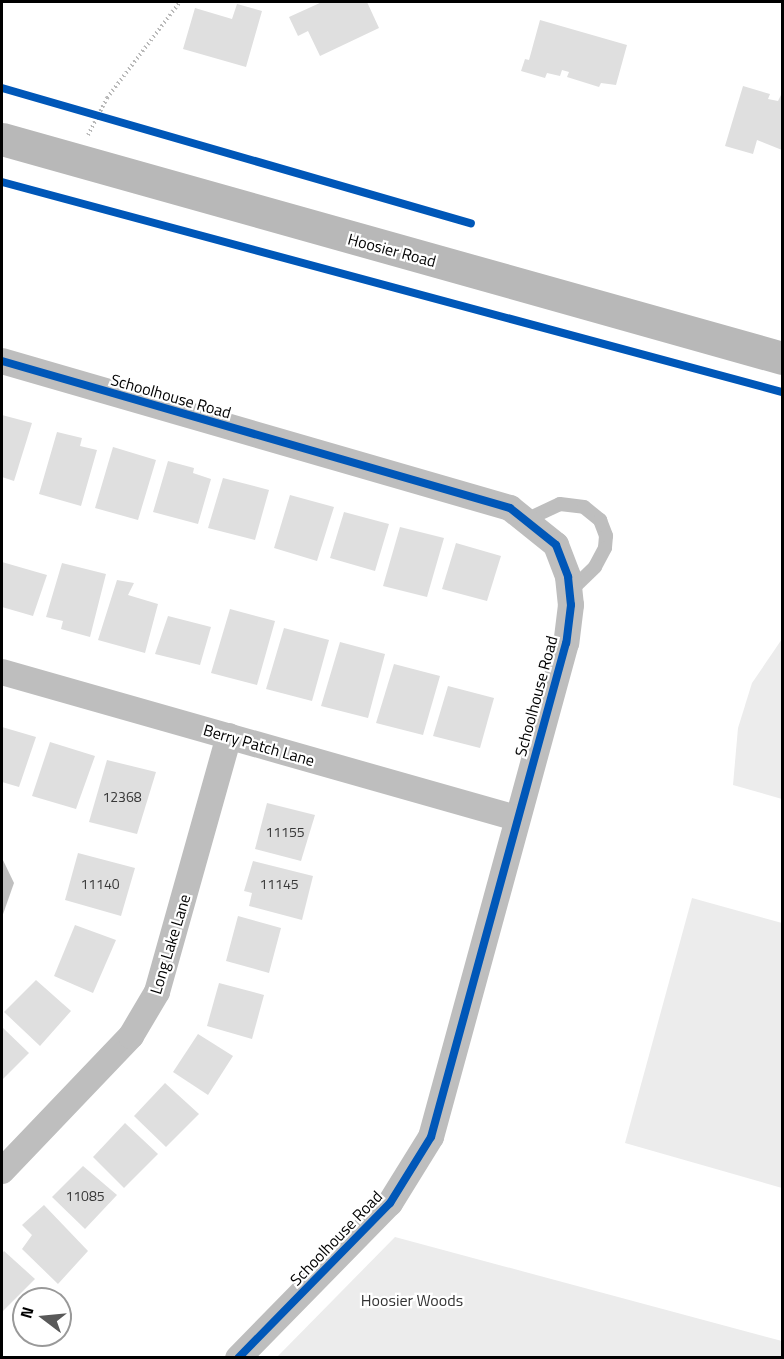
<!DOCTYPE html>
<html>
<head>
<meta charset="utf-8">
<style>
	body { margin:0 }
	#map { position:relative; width:784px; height:1359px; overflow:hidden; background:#fff; font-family:"Titillium Web",sans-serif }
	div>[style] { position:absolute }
	.green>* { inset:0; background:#ececec }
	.water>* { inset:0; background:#bfbfbf }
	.building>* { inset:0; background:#dfdfdf }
	.path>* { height:4px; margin-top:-2px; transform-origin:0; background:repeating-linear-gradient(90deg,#b9b9b9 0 1.5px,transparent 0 4.5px) }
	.lane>* { height:14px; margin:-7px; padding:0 7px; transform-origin:7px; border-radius:7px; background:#bebebe }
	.street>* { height:26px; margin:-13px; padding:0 13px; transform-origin:13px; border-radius:13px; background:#bebebe }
	.secondary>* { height:33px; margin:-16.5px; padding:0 16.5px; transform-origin:16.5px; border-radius:16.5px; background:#b8b8b8 }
	.cycleway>* { height:8px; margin:-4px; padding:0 4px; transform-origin:4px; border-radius:4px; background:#0057b8 }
	span { translate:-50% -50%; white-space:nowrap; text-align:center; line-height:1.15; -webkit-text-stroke:4.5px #fff; paint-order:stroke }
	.number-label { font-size:14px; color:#383838 }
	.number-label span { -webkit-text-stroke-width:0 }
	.street-label { font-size:16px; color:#000 }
	.park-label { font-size:16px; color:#333 }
	.frame { position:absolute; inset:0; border:3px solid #000; pointer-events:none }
	.north { position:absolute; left:12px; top:1287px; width:60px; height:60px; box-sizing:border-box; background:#fff; border:2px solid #999; border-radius:50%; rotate:286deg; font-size:16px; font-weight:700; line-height:24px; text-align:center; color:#000 }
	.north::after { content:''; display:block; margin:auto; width:21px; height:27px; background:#595959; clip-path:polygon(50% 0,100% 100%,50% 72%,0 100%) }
</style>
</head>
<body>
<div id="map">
	<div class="green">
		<div style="clip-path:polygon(782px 639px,782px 799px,733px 785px,738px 728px,752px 683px)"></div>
		<div style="clip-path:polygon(692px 898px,782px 923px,782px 1188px,625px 1143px)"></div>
		<div style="clip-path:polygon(395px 1237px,782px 1341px,782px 1357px,277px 1357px)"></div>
	</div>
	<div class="water">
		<div style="clip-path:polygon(2px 858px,14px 883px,2px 917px)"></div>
	</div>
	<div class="building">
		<div style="clip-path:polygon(322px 2px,367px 2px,379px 28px,320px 56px,308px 31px,298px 36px,289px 17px)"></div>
		<div style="clip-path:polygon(237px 4px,262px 11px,246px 67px,183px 49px,195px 8px,232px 19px)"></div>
		<div style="clip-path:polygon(540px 20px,627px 45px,616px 85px,601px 83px,599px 87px,567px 77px,569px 72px,562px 70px,560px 76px,547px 73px,545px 78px,521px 71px,525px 59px,529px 60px)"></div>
		<div style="clip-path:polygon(743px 86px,770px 94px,768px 99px,778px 101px,782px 93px,782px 150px,757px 140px,753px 154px,725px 146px)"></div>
		<div style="clip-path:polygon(2px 415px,32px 423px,14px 481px,2px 477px)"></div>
		<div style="clip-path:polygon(57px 432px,82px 438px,80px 446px,97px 450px,81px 506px,39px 494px)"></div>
		<div style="clip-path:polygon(113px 447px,156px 460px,138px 520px,95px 508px)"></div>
		<div style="clip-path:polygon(168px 461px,194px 468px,193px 473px,211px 479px,198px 524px,153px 512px)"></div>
		<div style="clip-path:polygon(223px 478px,269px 490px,255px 540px,208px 528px)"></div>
		<div style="clip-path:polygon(290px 495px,334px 507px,317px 561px,274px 548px)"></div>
		<div style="clip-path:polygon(344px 512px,389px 524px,375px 571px,330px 558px)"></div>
		<div style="clip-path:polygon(400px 527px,444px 538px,427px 597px,383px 586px)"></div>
		<div style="clip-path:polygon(456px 543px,501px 556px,487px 601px,442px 589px)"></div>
		<div style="clip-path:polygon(2px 562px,47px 575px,33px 616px,2px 607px)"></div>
		<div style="clip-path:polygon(62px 563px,106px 574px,90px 637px,61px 629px,63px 621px,46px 617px)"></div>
		<div style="clip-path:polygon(117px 580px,134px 583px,128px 595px,158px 604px,145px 653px,98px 640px)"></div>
		<div style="clip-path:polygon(230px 609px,275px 621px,257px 685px,211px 673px)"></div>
		<div style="clip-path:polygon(168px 616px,211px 627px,200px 665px,155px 654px)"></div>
		<div style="clip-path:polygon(284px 628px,329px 640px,312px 701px,266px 689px)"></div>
		<div style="clip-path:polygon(340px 642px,385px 654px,368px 718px,321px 706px)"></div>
		<div style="clip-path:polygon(394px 664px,440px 676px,423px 735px,376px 723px)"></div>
		<div style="clip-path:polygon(448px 686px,494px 698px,480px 748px,433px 736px)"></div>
		<div style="clip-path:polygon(2px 727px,36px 737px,19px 787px,2px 782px)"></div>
		<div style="clip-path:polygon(50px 742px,95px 756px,76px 809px,32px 796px)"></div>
		<div style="clip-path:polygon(107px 760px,156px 772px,137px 834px,89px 822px)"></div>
		<div style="clip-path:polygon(267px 803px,315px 815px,301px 861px,255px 849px)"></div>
		<div style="clip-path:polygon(78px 853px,135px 868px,121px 916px,65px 900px)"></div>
		<div style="clip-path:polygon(253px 861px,313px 876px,302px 920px,249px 906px,252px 893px,244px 891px)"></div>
		<div style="clip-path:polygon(238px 916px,281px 928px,269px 973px,226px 961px)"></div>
		<div style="clip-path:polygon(75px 925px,116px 940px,93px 993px,54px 976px)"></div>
		<div style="clip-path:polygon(36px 980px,71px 1011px,40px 1046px,4px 1012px)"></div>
		<div style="clip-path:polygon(219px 983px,264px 995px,252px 1039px,207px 1026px)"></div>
		<div style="clip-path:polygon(2px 1027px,29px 1053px,2px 1080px)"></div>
		<div style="clip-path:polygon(198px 1034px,233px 1056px,208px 1095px,173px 1072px)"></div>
		<div style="clip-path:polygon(165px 1083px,199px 1114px,166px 1147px,134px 1116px)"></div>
		<div style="clip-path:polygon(125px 1123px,158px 1154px,124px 1188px,93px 1157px)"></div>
		<div style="clip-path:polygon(83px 1166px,117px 1195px,85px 1229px,52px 1197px)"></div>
		<div style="clip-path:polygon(44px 1205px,88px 1251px,58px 1284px,22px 1249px,32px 1235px,22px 1225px)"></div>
		<div style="clip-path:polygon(4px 1251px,35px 1279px,3px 1311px,2px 1254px)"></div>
	</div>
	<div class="path">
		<div style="left:88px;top:135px;width:42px;rotate:-62.8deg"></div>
		<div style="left:107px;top:98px;width:121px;rotate:-52.8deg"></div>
	</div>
	<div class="lane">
		<div style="left:528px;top:519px;width:35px;rotate:-25deg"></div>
		<div style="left:560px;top:504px;width:24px;rotate:7deg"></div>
		<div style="left:584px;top:507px;width:21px;rotate:39deg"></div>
		<div style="left:600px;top:520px;width:17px;rotate:69deg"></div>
		<div style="left:606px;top:536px;width:12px;rotate:95deg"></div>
		<div style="left:605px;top:548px;width:21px;rotate:118deg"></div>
		<div style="left:595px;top:567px;width:33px;rotate:136deg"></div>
	</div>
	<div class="street">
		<div style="left:2px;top:361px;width:529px;rotate:16.14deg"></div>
		<div style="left:510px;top:508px;width:59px;rotate:38.8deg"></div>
		<div style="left:556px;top:545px;width:34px;rotate:69deg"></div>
		<div style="left:568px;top:577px;width:28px;rotate:84deg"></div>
		<div style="left:571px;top:605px;width:38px;rotate:97deg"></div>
		<div style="left:566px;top:643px;width:512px;rotate:105.28deg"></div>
		<div style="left:431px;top:1137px;width:78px;rotate:121.8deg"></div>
		<div style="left:390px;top:1203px;width:217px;rotate:134.4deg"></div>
		<div style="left:2px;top:672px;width:534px;rotate:15.86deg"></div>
		<div style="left:2px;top:1171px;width:187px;rotate:-46.3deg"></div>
		<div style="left:131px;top:1036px;width:51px;rotate:-59.4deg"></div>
		<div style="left:157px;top:992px;width:266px;rotate:-74.3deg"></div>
	</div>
	<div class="secondary">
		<div style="left:2px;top:139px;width:810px;rotate:15.68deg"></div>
	</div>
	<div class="cycleway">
		<div style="left:2px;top:88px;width:488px;rotate:16.1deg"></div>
		<div style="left:2px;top:182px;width:808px;rotate:15.07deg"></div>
		<div style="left:2px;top:361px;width:529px;rotate:16.14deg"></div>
		<div style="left:510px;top:508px;width:59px;rotate:38.8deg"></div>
		<div style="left:556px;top:545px;width:34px;rotate:69deg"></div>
		<div style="left:568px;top:577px;width:28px;rotate:84deg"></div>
		<div style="left:571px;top:605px;width:38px;rotate:97deg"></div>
		<div style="left:566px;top:643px;width:512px;rotate:105.28deg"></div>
		<div style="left:431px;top:1137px;width:78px;rotate:121.8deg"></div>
		<div style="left:390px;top:1203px;width:217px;rotate:134.4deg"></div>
	</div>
	<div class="number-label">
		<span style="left:122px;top:797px">12368</span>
		<span style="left:285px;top:832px">11155</span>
		<span style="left:100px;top:884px">11140</span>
		<span style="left:279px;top:884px">11145</span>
		<span style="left:85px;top:1196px">11085</span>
	</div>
	<div class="street-label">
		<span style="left:392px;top:250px;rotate:15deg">Hoosier Road</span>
		<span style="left:171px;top:396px;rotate:16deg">Schoolhouse Road</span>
		<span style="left:536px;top:696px;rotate:-75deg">Schoolhouse Road</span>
		<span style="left:259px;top:745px;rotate:16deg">Berry Patch Lane</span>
		<span style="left:170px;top:944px;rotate:-73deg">Long Lake Lane</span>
		<span style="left:336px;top:1238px;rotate:-46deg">Schoolhouse Road</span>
	</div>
	<div class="park-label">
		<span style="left:412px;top:1300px">Hoosier Woods</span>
	</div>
	<div class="frame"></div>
	<div class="north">N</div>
</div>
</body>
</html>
